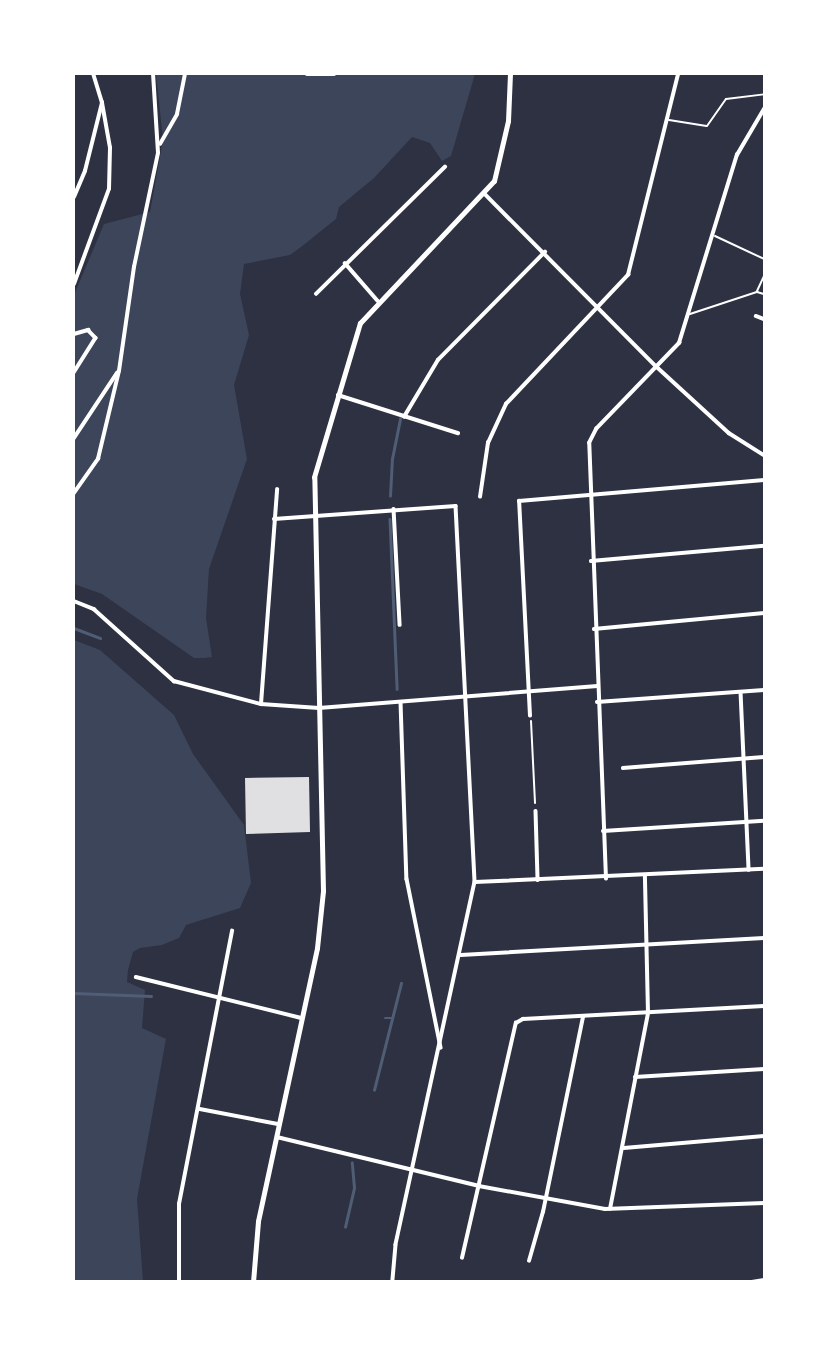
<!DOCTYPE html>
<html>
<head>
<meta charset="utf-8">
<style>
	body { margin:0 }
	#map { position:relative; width:838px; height:1355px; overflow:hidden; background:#2d3142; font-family:Jost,sans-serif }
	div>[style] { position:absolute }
	.green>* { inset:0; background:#3c4559 }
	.stream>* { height:2.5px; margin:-1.25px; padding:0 1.25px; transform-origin:1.25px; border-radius:1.25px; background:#4f5d75 }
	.building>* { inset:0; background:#e0e0e3 }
	.path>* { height:2px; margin:-1px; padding:0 1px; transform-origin:1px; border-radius:1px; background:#fff }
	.service>* { height:2px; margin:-1px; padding:0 1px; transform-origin:1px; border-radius:1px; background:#fff }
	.minor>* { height:3.5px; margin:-1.75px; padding:0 1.75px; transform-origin:1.75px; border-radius:1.75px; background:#fff }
	.secondary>* { height:5px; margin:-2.5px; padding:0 2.5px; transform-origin:2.5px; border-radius:2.5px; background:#fff }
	span { translate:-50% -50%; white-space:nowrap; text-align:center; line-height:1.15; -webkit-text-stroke:6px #fff; paint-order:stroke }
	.frame { position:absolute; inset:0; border:75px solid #fff; pointer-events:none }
</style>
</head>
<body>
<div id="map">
	<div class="green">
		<div style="clip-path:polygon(156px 74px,475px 74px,451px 156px,442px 161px,430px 143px,412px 137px,374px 178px,339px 207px,336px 219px,301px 247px,290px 255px,244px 264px,240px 294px,249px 335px,234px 385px,247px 459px,209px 569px,206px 618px,212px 657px,205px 658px,194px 658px,102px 594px,74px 584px,74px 295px,104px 224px,150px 212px,163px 140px)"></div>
		<div style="clip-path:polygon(74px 640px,100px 650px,174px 715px,193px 754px,244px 825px,251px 883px,240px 908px,186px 925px,179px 938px,162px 945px,140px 948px,133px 952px,128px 970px,127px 982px,145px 990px,142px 1028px,166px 1039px,137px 1199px,143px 1281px,74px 1281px)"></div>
	</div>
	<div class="stream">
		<div style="left:390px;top:496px;width:37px;rotate:-87deg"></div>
		<div style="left:392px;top:459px;width:41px;rotate:-78.7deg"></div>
		<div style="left:390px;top:519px;width:170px;rotate:87.6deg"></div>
		<div style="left:74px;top:628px;width:28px;rotate:21deg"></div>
		<div style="left:74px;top:993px;width:77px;rotate:2.2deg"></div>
		<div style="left:385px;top:1018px;width:7px"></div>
		<div style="left:374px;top:1090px;width:110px;rotate:-75.8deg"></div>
		<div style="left:345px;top:1227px;width:40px;rotate:-77deg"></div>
		<div style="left:354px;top:1188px;width:25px;rotate:-95deg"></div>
	</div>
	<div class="building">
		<div style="clip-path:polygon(309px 777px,310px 832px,246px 834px,245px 778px)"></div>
	</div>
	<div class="path">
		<div style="left:531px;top:721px;width:82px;rotate:87.2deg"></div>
	</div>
	<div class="service">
		<div style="left:669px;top:120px;width:38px;rotate:9deg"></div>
		<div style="left:707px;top:126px;width:33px;rotate:-55deg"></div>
		<div style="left:726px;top:99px;width:38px;rotate:-7deg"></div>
		<div style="left:715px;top:236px;width:54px;rotate:25.1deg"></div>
		<div style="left:757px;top:291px;width:17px;rotate:-65deg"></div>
		<div style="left:690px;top:314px;width:71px;rotate:-18.2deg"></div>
		<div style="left:757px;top:292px;width:7px;rotate:16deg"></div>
	</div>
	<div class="minor">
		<div style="left:307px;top:74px;width:27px"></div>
		<div style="left:160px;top:144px;width:34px;rotate:-60deg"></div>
		<div style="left:177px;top:114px;width:41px;rotate:-78.7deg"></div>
		<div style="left:484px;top:193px;width:244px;rotate:45.2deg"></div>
		<div style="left:656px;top:366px;width:99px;rotate:42.5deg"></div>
		<div style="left:729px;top:433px;width:41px;rotate:32.2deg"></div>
		<div style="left:74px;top:197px;width:28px;rotate:-67deg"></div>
		<div style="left:85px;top:171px;width:70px;rotate:-76deg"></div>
		<div style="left:102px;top:103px;width:30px;rotate:-107deg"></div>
		<div style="left:345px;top:263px;width:50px;rotate:49deg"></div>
		<div style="left:74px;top:284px;width:101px;rotate:-69.8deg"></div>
		<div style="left:109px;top:189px;width:41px;rotate:-88.6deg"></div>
		<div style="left:110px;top:148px;width:46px;rotate:-100.1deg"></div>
		<div style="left:316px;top:294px;width:181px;rotate:-44.6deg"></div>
		<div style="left:756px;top:316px;width:9px;rotate:21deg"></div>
		<div style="left:74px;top:334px;width:15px;rotate:-16deg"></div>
		<div style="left:88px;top:330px;width:11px;rotate:45deg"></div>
		<div style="left:96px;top:338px;width:41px;rotate:122.2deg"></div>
		<div style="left:338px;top:395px;width:126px;rotate:17.6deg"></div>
		<div style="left:404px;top:417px;width:66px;rotate:-59.2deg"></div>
		<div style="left:438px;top:360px;width:152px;rotate:-45.3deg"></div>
		<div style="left:74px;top:438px;width:78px;rotate:-56.5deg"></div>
		<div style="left:74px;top:493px;width:42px;rotate:-54.8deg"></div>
		<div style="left:98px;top:459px;width:90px;rotate:-76.6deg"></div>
		<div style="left:119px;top:371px;width:105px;rotate:-81.8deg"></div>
		<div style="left:134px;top:267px;width:116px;rotate:-78.1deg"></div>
		<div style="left:158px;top:153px;width:79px;rotate:-93.6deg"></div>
		<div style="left:480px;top:497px;width:55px;rotate:-81.6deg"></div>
		<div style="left:488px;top:443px;width:43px;rotate:-65.2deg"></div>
		<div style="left:506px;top:404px;width:178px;rotate:-46.6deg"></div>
		<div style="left:628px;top:275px;width:207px;rotate:-76deg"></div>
		<div style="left:394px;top:509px;width:116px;rotate:87deg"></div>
		<div style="left:274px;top:519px;width:182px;rotate:-4.1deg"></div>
		<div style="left:456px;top:506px;width:376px;rotate:87.1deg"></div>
		<div style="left:475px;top:882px;width:371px;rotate:102.3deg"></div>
		<div style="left:396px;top:1245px;width:37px;rotate:95deg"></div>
		<div style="left:591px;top:561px;width:174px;rotate:-5deg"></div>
		<div style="left:74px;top:601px;width:22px;rotate:22deg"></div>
		<div style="left:94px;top:609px;width:108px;rotate:42deg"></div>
		<div style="left:174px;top:681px;width:90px;rotate:14.8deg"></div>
		<div style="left:261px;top:704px;width:58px;rotate:3.9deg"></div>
		<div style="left:319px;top:708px;width:279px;rotate:-4.5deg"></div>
		<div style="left:594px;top:629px;width:171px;rotate:-5.4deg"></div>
		<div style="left:741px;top:692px;width:178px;rotate:87.4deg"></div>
		<div style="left:401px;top:702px;width:177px;rotate:88.1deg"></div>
		<div style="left:407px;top:879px;width:172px;rotate:78.6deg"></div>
		<div style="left:597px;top:702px;width:167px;rotate:-4.1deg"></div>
		<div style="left:261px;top:704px;width:215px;rotate:-85.7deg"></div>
		<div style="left:530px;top:716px;width:215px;rotate:-92.9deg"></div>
		<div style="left:519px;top:501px;width:246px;rotate:-4.9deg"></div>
		<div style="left:623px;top:768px;width:141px;rotate:-4.5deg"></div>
		<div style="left:536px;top:811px;width:69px;rotate:88.3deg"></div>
		<div style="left:603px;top:831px;width:161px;rotate:-3.6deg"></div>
		<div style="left:606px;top:879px;width:436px;rotate:-92.2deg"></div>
		<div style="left:589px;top:443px;width:16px;rotate:-63deg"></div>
		<div style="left:596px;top:429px;width:120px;rotate:-46deg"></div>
		<div style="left:679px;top:343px;width:197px;rotate:-72.9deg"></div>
		<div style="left:737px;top:155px;width:53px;rotate:-59.6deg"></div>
		<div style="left:475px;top:882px;width:289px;rotate:-2.6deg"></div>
		<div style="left:461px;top:955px;width:303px;rotate:-3.2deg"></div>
		<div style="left:136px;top:977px;width:171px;rotate:13.9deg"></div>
		<div style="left:635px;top:1077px;width:129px;rotate:-3.5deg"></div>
		<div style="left:200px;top:1109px;width:79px;rotate:10.9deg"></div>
		<div style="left:277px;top:1137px;width:208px;rotate:13.6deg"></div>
		<div style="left:479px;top:1186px;width:128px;rotate:10.3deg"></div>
		<div style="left:605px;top:1209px;width:159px;rotate:-2.2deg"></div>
		<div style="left:624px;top:1148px;width:141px;rotate:-4.9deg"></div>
		<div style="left:610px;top:1209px;width:200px;rotate:-79deg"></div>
		<div style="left:648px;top:1013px;width:137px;rotate:-91.3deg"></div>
		<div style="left:462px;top:1258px;width:241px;rotate:-77.1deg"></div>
		<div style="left:516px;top:1023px;width:8px;rotate:-30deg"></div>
		<div style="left:523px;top:1019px;width:241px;rotate:-3.1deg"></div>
		<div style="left:529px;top:1261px;width:51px;rotate:-74.1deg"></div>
		<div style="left:543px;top:1212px;width:199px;rotate:-78.4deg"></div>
		<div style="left:179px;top:1282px;width:78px;rotate:-90deg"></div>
		<div style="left:179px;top:1204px;width:278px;rotate:-79deg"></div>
		<div style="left:752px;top:1282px;width:12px;rotate:-9deg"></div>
	</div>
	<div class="secondary">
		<div style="left:253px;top:1282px;width:61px;rotate:-85.3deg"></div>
		<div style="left:258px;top:1221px;width:279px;rotate:-77.8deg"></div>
		<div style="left:317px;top:948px;width:57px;rotate:-84deg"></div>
		<div style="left:323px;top:891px;width:414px;rotate:-91.2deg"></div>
		<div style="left:314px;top:477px;width:161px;rotate:-73.4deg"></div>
		<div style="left:360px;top:323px;width:195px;rotate:-46.7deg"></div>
		<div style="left:494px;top:181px;width:62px;rotate:-76.9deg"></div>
		<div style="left:508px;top:121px;width:47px;rotate:-87.6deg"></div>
	</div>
	<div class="frame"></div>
</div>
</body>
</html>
